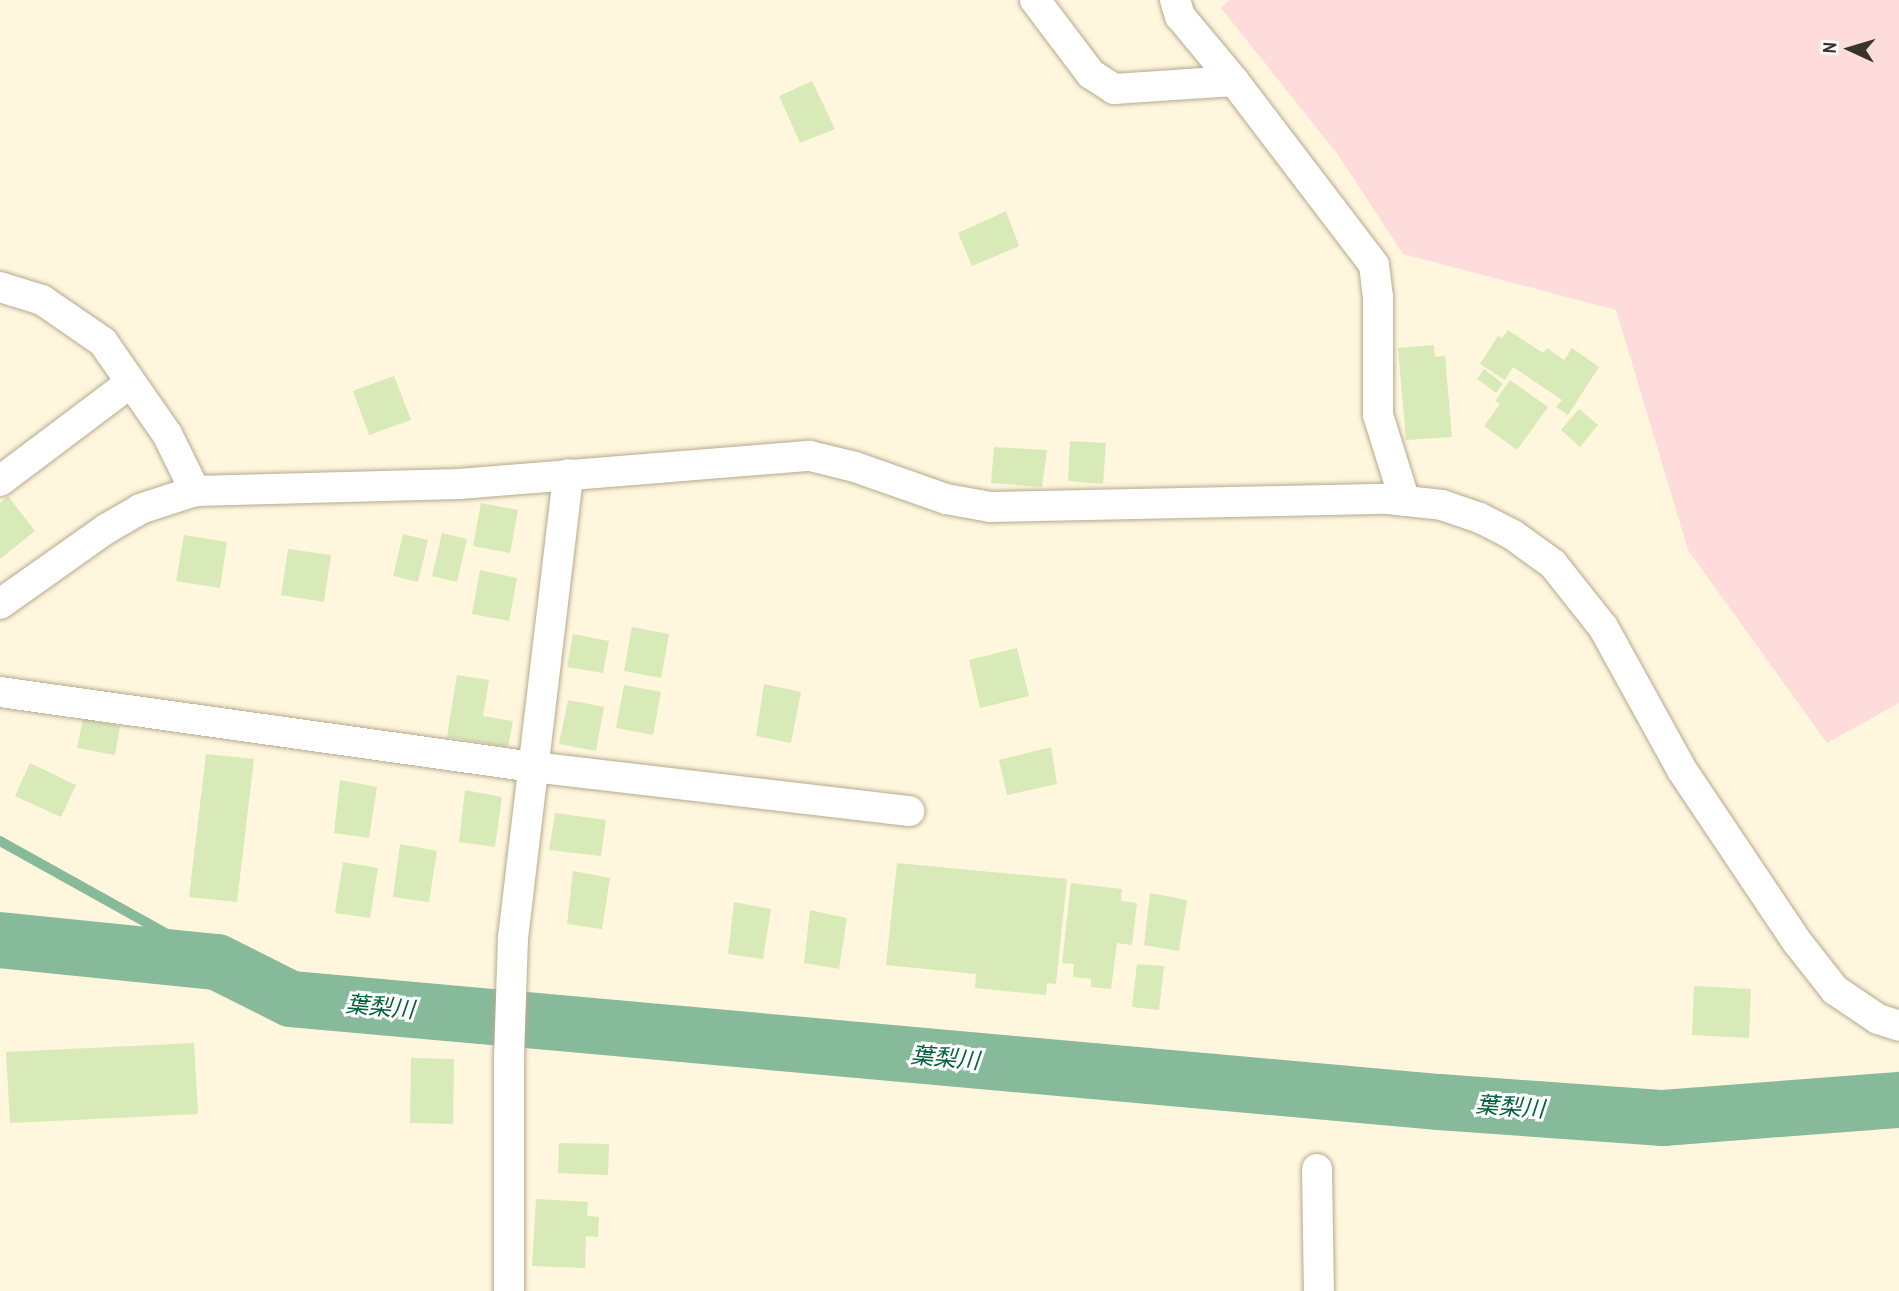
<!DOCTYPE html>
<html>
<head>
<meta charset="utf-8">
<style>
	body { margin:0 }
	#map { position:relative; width:1899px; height:1291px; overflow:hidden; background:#fff6de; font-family:"Archivo Narrow","Noto Sans JP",sans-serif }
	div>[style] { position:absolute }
	.green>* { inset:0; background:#fedcdb }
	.stream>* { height:10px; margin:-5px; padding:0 5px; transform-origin:5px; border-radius:5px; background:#86ba9b }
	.river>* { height:56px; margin:-28px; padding:0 28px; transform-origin:28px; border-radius:28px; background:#86ba9b }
	.building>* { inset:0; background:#d8eab7 }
	.roads { filter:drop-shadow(0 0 2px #b5aa8e) drop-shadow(0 0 2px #b5aa8e) }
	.street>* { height:30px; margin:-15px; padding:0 15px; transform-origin:15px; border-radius:15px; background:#fff }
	span { translate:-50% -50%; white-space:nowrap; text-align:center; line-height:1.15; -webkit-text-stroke:6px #fff; paint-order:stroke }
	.water-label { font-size:23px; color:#04633d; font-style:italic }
	.north { position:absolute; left:1815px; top:14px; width:70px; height:70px; -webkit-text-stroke:5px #fff; paint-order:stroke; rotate:274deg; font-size:19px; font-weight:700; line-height:28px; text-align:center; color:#393429 }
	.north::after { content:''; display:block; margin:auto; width:24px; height:32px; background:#393429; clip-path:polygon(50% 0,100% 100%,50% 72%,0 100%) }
</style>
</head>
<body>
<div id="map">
	<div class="green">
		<div style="clip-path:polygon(1229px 0,1899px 0,1899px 703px,1827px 743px,1688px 550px,1616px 310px,1403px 254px,1338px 155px,1221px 8px)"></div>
	</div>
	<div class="stream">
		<div style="left:0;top:841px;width:248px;rotate:29.1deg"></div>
	</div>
	<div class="river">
		<div style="left:0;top:940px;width:218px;rotate:5.8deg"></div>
		<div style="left:217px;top:962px;width:83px;rotate:26.6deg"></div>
		<div style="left:291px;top:999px;width:1153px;rotate:5.13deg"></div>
		<div style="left:1439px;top:1102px;width:225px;rotate:4.1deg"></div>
		<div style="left:1663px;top:1118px;width:237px;rotate:-4.4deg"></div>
	</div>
	<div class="building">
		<div style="clip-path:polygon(812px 81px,835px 129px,800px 143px,779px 96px)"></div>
		<div style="clip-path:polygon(1006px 211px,1019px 246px,972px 266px,958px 233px)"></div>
		<div style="clip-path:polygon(1508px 330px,1543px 353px,1547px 348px,1564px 360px,1572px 348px,1599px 367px,1568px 415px,1556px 407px,1562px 400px,1513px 367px,1505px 380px,1480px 364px,1498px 336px,1502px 338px)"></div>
		<div style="clip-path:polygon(1434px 345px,1435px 357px,1445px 356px,1452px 437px,1406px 440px,1398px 348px)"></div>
		<div style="clip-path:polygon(1484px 369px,1503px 384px,1496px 393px,1477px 379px)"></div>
		<div style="clip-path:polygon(394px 376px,411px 420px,369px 435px,353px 391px)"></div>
		<div style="clip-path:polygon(1510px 380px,1548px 407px,1517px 450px,1484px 426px,1500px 404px,1495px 401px)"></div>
		<div style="clip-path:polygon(1579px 409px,1598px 425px,1580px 447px,1561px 430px)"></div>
		<div style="clip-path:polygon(1070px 441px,1106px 443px,1103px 484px,1068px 481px)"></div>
		<div style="clip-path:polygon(994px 447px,1047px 450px,1042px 487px,991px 483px)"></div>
		<div style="clip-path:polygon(8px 496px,35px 531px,0 559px,0 503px)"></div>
		<div style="clip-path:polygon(481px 503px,518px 510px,510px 553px,473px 546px)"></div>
		<div style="clip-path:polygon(442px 533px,467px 539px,457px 582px,432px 576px)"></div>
		<div style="clip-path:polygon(403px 534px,428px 540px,418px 582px,393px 576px)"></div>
		<div style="clip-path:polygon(184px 535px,227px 542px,220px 588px,176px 581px)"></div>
		<div style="clip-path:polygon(288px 549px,331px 555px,324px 602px,281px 595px)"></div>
		<div style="clip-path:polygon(480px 570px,517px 578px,509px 621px,472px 614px)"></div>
		<div style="clip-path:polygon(632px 627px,669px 634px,661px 678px,624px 671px)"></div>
		<div style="clip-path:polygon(573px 634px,609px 641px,603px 673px,567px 667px)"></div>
		<div style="clip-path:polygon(1017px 648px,1029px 696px,980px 708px,969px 660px)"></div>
		<div style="clip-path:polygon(457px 675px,489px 680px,483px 716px,513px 721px,508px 747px,447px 737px)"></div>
		<div style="clip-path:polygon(764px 684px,801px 692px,791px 743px,756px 736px)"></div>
		<div style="clip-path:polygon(624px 685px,661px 692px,653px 735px,616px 728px)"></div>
		<div style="clip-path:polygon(568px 700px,604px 707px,596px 751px,559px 744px)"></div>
		<div style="clip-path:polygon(83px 719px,120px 726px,115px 755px,77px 748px)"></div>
		<div style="clip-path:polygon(1051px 747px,1057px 784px,1007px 795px,999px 760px)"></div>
		<div style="clip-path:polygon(206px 754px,254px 759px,237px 902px,189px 897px)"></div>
		<div style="clip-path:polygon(30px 763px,76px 785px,61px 817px,15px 796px)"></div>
		<div style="clip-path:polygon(340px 780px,377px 787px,369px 838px,334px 833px)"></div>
		<div style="clip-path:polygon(465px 790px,502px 797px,495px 847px,459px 842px)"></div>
		<div style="clip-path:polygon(555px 813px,606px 820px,601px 856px,549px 850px)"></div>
		<div style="clip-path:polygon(400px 844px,437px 851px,429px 902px,393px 897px)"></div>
		<div style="clip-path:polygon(343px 862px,378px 868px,370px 918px,335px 913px)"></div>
		<div style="clip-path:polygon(897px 863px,1067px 879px,1056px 984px,1047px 983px,1046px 995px,975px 988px,976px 974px,886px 965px)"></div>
		<div style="clip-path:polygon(573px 871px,610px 878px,602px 929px,567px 924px)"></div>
		<div style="clip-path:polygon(1071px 883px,1122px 889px,1121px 901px,1137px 903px,1132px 945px,1117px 943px,1111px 989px,1091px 987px,1091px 979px,1073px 977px,1074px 964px,1062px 963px)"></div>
		<div style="clip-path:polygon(1150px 893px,1187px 900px,1179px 951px,1144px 945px)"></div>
		<div style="clip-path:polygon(734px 902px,771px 909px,763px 959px,728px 954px)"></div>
		<div style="clip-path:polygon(810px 910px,847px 918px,839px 969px,804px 963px)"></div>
		<div style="clip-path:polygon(1137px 964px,1164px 966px,1159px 1010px,1132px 1007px)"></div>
		<div style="clip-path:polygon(1694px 986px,1751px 989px,1749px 1038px,1692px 1035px)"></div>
		<div style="clip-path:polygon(194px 1043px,198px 1114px,10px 1123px,6px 1052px)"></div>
		<div style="clip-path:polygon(411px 1058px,454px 1059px,453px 1124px,410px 1123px)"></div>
		<div style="clip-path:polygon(559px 1143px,609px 1144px,608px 1175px,558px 1173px)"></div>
		<div style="clip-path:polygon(536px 1199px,588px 1202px,587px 1216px,599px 1217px,598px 1237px,586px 1236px,585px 1268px,532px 1266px)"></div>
	</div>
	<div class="roads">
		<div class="street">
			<div style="left:1035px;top:0;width:93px;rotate:52.9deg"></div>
			<div style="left:1091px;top:74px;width:27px;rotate:33deg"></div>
			<div style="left:1114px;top:89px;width:120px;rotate:-3.8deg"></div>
			<div style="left:1175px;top:0;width:17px;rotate:73deg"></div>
			<div style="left:1180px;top:16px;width:85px;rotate:50.3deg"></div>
			<div style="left:1234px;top:81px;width:231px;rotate:52.7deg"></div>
			<div style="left:1374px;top:265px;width:31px;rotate:83deg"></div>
			<div style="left:1378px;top:296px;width:119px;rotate:90deg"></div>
			<div style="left:1378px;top:415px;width:90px;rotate:72.6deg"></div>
			<div style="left:0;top:287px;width:44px;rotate:17.2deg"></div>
			<div style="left:42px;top:300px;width:74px;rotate:34.5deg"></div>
			<div style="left:103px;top:342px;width:112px;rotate:55.2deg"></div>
			<div style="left:167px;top:434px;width:64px;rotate:63.8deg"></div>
			<div style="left:0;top:481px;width:163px;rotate:-37deg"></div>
			<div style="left:0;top:604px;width:130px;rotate:-35.3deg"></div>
			<div style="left:106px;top:529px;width:39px;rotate:-30deg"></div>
			<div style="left:140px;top:509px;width:58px;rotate:-18.1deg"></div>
			<div style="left:195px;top:491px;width:264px;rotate:-1.5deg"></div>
			<div style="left:459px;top:484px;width:352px;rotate:-4.6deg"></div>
			<div style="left:810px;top:456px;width:46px;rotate:13.7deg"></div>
			<div style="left:855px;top:467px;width:96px;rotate:19.4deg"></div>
			<div style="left:946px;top:499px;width:45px;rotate:10.3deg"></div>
			<div style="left:990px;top:507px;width:398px;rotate:-1.2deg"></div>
			<div style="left:1388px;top:499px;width:54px;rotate:6.3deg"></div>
			<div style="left:1442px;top:505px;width:40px;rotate:18.9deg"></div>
			<div style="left:1480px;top:518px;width:37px;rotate:27deg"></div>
			<div style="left:1513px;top:535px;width:49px;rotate:35.9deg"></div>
			<div style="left:1553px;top:564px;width:80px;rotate:51.6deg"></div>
			<div style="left:1603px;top:627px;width:163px;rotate:61.1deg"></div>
			<div style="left:1682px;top:770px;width:208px;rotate:56.2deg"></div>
			<div style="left:1798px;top:943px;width:60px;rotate:51.8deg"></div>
			<div style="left:1835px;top:990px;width:52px;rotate:34deg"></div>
			<div style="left:1878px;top:1019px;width:22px;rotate:18deg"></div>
			<div style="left:0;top:692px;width:538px;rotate:8.01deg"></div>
			<div style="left:533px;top:767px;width:379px;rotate:6.7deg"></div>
			<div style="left:1317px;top:1169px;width:122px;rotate:89.1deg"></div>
			<div style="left:509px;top:1291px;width:233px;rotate:-90deg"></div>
			<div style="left:509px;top:1058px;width:120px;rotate:-88.1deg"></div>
			<div style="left:513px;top:938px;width:467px;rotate:-83.2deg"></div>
		</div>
	</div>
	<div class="water-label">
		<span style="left:380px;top:1007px;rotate:5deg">葉梨川</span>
		<span style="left:945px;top:1058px;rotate:5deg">葉梨川</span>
		<span style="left:1510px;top:1107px;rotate:4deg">葉梨川</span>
	</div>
	<div class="north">N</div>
</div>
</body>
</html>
